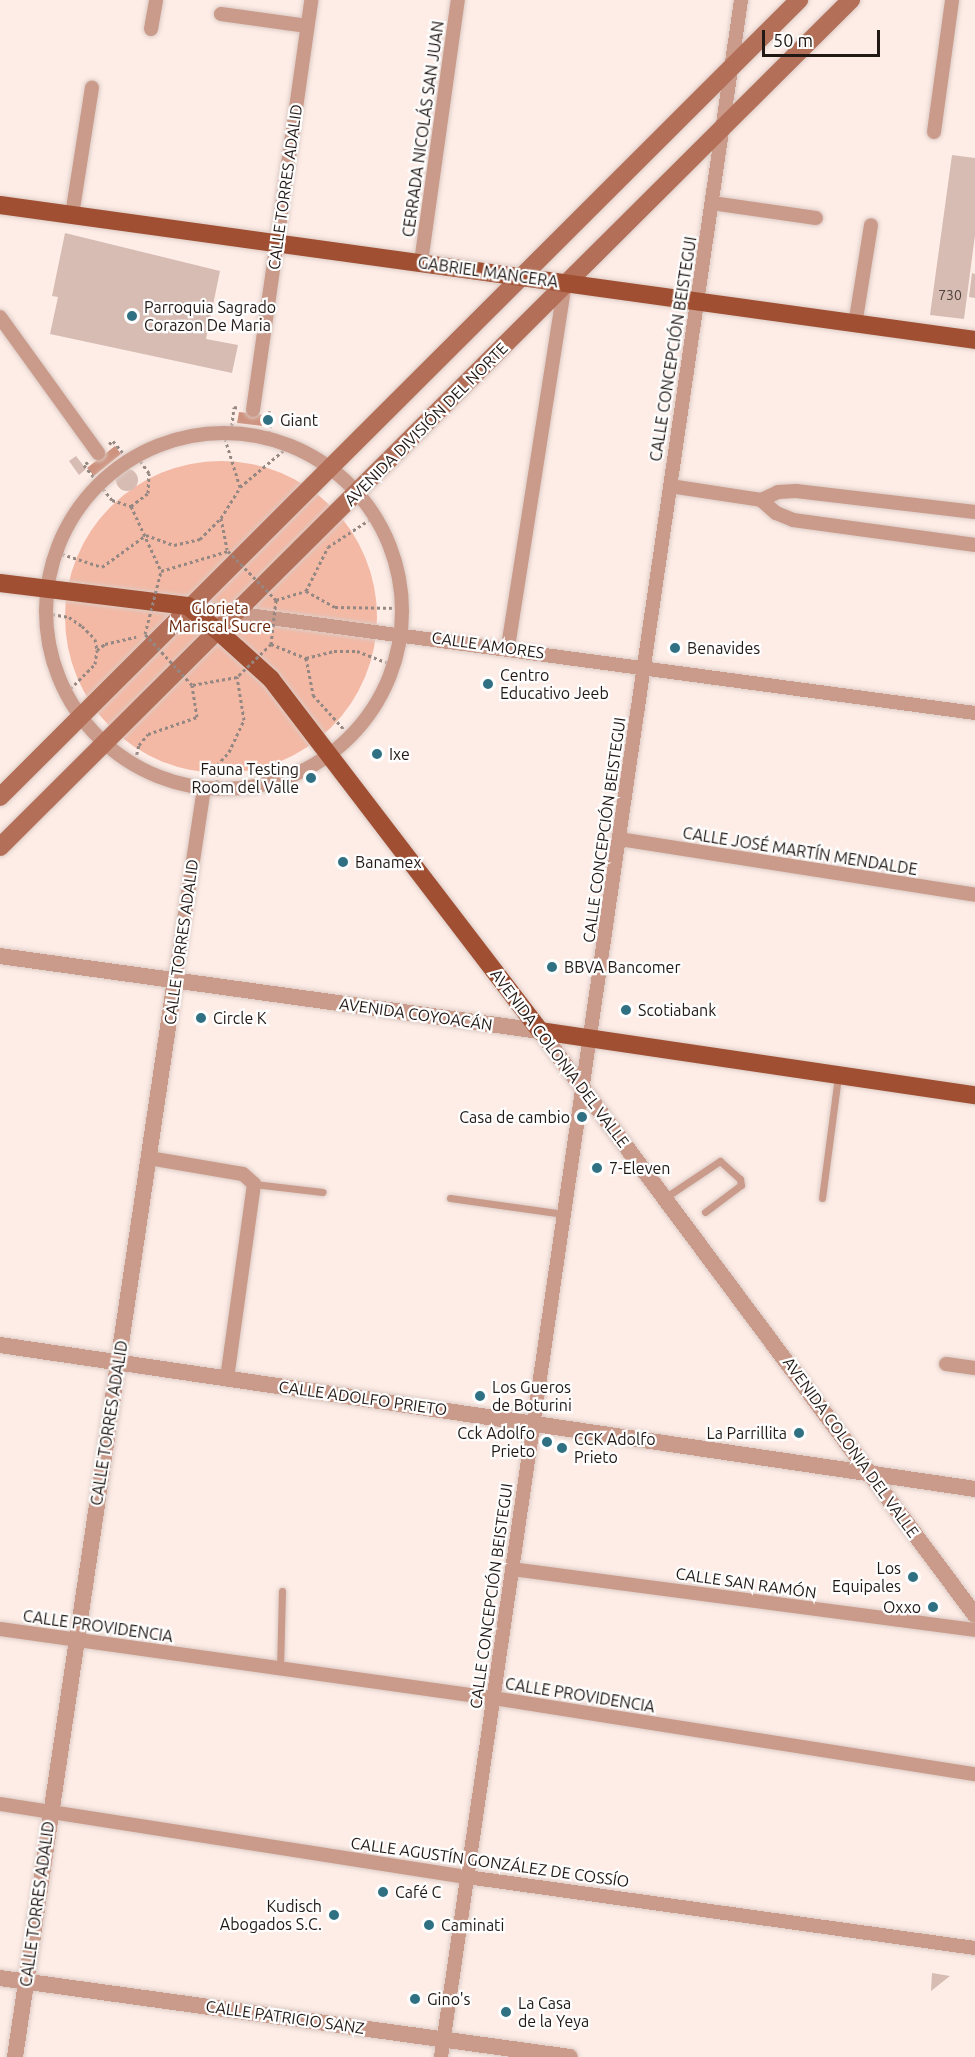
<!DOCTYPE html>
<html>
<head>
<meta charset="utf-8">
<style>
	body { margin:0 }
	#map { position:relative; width:975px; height:2057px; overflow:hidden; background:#feede7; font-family:Ubuntu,sans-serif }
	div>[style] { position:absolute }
	.green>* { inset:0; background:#f3b9a5 }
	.round { border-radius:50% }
	.water>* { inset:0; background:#ce937f }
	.building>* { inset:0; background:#d7bcb3 }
	.path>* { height:3px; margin-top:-1.5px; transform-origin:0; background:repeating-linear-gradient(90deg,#958883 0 3px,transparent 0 6px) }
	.roads { filter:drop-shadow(0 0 2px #dbcbc5) drop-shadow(0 0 2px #dbcbc5) }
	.service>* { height:7px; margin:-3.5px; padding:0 3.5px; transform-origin:3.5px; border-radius:3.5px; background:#ca9a8a }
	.minor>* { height:14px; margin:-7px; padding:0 7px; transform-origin:7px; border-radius:7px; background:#ca9a8a }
	.minor>.ring { margin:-7px; padding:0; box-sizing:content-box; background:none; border:14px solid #ca9a8a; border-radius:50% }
	.tertiary>* { height:16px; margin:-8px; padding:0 8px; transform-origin:8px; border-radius:8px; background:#ca9a8a }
	.secondary>* { height:18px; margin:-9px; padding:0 9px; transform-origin:9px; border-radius:9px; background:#b36f58 }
	.primary>* { height:18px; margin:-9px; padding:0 9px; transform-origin:9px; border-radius:9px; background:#a04f32 }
	.path-bridge>* { height:3px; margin-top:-1.5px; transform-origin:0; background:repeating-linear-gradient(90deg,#958883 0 3px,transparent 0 6px) }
	.dots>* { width:16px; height:16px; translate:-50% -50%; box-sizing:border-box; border:3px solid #fefefe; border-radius:50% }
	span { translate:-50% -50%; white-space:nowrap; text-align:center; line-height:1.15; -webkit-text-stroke:4.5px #fefefe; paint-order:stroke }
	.number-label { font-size:14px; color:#4f423c }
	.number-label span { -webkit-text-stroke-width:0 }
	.street-label { font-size:16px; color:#221915 }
	.poi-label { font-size:16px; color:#221915 }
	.left { translate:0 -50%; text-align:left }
	.right { translate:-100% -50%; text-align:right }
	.park-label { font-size:16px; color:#6a2407 }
	.scale { position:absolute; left:762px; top:30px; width:118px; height:27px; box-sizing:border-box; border:3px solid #221915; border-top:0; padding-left:8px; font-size:18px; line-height:21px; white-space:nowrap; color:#221915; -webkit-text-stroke:4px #fefefe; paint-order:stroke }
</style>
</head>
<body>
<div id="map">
	<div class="green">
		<div class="round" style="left:65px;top:461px;width:312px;height:312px"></div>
	</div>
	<div class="water">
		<div style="clip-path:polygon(239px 412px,264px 415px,262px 426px,237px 423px)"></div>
		<div style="clip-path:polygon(115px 446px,121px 454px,94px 476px,87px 468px)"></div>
	</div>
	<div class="building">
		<div style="clip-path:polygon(952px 155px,975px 158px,975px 235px,964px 319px,930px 315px)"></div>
		<div style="clip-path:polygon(65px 233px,220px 271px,206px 339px,238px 345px,232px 373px,50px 334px,58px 297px,52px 296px)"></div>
		<div style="clip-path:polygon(972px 273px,975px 274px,975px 298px,969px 297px)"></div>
		<div style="clip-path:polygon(76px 456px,86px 469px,79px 475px,69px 461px)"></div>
		<div class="round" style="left:116px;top:469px;width:22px;height:22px"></div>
		<div style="clip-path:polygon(932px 1973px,950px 1976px,931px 1991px)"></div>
	</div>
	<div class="path">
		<div style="left:268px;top:412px;width:4px;rotate:14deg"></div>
		<div style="left:272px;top:413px;width:26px;rotate:99deg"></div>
		<div style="left:231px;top:432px;width:25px;rotate:-83deg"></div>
		<div style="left:234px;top:407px;width:6px;rotate:9deg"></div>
		<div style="left:109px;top:444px;width:5px;rotate:-37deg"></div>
		<div style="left:113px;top:441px;width:25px;rotate:50deg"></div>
		<div style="left:88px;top:462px;width:5px;rotate:143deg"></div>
		<div style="left:84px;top:465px;width:45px;rotate:51.3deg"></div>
		<div style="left:112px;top:500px;width:20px;rotate:18deg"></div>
		<div style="left:131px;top:506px;width:72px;rotate:65.2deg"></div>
		<div style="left:240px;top:487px;width:65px;rotate:-40deg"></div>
		<div style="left:131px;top:506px;width:21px;rotate:-37deg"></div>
		<div style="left:148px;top:493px;width:20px;rotate:-87deg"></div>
		<div style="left:149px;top:473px;width:22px;rotate:-126deg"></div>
		<div style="left:221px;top:518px;width:32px;rotate:79deg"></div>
		<div style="left:146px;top:535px;width:30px;rotate:20deg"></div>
		<div style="left:174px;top:545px;width:27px;rotate:-13deg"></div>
		<div style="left:200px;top:539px;width:30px;rotate:-45deg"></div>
		<div style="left:221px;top:518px;width:36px;rotate:-58deg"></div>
		<div style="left:240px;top:487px;width:58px;rotate:-107.2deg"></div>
		<div style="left:56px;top:552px;width:48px;rotate:18.1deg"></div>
		<div style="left:102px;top:567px;width:54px;rotate:-36deg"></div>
		<div style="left:306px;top:591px;width:49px;rotate:-63.4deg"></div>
		<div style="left:328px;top:547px;width:56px;rotate:-33.4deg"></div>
		<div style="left:276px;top:600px;width:31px;rotate:-17deg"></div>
		<div style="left:306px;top:591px;width:33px;rotate:29deg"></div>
		<div style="left:335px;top:607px;width:67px;rotate:0.9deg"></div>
		<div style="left:46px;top:613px;width:23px;rotate:10deg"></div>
		<div style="left:69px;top:617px;width:16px;rotate:35deg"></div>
		<div style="left:82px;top:626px;width:18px;rotate:45deg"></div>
		<div style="left:95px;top:639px;width:11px;rotate:80deg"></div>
		<div style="left:271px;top:644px;width:38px;rotate:22deg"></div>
		<div style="left:306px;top:658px;width:29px;rotate:-14deg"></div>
		<div style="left:334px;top:651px;width:23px"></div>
		<div style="left:357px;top:651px;width:40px;rotate:21deg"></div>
		<div style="left:306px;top:658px;width:38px;rotate:79deg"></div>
		<div style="left:313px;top:695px;width:57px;rotate:47.9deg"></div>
		<div style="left:66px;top:693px;width:41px;rotate:-45deg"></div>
		<div style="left:95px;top:664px;width:14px;rotate:-82deg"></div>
		<div style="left:97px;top:650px;width:10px;rotate:-37deg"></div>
		<div style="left:105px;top:644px;width:32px;rotate:-13deg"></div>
		<div style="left:134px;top:766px;width:22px;rotate:-77deg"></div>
		<div style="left:139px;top:745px;width:14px;rotate:-51deg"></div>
		<div style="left:148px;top:734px;width:52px;rotate:-19.1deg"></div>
		<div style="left:197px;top:717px;width:32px;rotate:-99deg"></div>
		<div style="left:217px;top:782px;width:17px;rotate:-90deg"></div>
		<div style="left:217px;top:765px;width:18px;rotate:-47deg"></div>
		<div style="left:229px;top:752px;width:35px;rotate:-65deg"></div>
		<div style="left:244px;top:720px;width:44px;rotate:-99.2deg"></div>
	</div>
	<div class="roads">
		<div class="service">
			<div style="left:254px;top:1184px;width:69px;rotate:6.6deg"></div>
			<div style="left:666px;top:1197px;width:65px;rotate:-33.7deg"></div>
			<div style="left:720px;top:1161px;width:27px;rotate:42deg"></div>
			<div style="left:740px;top:1179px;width:6px;rotate:81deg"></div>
			<div style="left:741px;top:1185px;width:45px;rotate:143.1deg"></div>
			<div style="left:450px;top:1198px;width:115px;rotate:8deg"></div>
			<div style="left:822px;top:1198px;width:123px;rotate:-82.5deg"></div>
			<div style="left:280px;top:1668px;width:77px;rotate:-88.5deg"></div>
		</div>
		<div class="minor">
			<div style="left:221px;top:14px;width:87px;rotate:7.9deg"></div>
			<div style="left:151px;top:29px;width:29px;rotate:-80deg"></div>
			<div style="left:934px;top:132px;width:133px;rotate:-82.2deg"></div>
			<div style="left:712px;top:203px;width:105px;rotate:8.2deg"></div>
			<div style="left:72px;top:215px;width:129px;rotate:-81.1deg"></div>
			<div style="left:421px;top:262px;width:265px;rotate:-82deg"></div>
			<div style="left:0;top:317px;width:168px;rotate:54.2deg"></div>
			<div style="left:855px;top:325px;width:101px;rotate:-80.9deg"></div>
			<div style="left:253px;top:410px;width:414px;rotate:-81.9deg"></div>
			<div class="ring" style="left:46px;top:433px;width:342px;height:342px"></div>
			<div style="left:670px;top:486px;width:92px;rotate:8.7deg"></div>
			<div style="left:761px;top:500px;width:19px;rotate:-25deg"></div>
			<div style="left:778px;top:492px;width:18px;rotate:-3deg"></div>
			<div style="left:796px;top:491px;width:180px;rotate:6.7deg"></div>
			<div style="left:761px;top:500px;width:20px;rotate:41deg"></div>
			<div style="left:776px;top:513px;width:18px;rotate:22deg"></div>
			<div style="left:793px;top:520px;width:184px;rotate:7.8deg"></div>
			<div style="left:189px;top:607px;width:793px;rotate:7.68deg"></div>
			<div style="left:508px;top:647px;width:369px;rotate:-81.1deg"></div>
			<div style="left:619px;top:839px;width:360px;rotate:8.9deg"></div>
			<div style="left:175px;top:980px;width:193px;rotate:-81.4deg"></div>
			<div style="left:149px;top:1158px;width:95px;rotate:9.7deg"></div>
			<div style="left:243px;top:1174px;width:15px;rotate:42deg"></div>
			<div style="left:254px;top:1184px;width:196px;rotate:97.9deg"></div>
			<div style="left:946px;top:1364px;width:29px;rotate:8deg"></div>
			<div style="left:512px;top:1569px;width:467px;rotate:7.5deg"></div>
			<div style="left:0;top:1629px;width:498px;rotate:8deg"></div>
			<div style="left:493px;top:1698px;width:488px;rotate:9deg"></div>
			<div style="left:0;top:1804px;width:473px;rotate:8.9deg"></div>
			<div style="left:467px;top:1877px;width:513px;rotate:7.96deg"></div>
			<div style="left:441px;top:2057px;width:2079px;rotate:-81.7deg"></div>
		</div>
		<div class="tertiary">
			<div style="left:0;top:956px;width:545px;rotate:7.91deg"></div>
			<div style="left:540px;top:1031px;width:728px;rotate:53.32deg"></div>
			<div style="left:0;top:1345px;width:986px;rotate:8.4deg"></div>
			<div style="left:0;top:1978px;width:575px;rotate:7.89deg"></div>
			<div style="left:15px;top:2057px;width:1089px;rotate:-81.55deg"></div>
		</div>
		<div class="secondary">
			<div style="left:0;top:797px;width:1129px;rotate:-44.93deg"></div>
			<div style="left:0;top:847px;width:1201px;rotate:-44.87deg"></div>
		</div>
		<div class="primary">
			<div style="left:0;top:205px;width:984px;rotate:7.88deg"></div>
			<div style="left:0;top:583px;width:189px;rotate:7deg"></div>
			<div style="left:188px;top:606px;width:38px;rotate:40deg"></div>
			<div style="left:217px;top:630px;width:73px;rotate:42.2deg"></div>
			<div style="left:271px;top:679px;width:443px;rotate:52.6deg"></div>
			<div style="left:540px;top:1031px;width:440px;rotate:8.4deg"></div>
		</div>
	</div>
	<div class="path-bridge">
		<div style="left:228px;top:551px;width:69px;rotate:45.6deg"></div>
		<div style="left:276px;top:600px;width:44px;rotate:96.5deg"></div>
		<div style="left:271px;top:644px;width:47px;rotate:135.9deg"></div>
		<div style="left:237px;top:677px;width:46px;rotate:169.9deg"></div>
		<div style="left:192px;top:685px;width:69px;rotate:-132.7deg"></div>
		<div style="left:145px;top:634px;width:65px;rotate:-75.7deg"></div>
		<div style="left:161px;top:571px;width:70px;rotate:-16.6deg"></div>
	</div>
	<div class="dots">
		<div style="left:132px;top:316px;background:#2f7083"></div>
		<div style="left:268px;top:420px;background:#2f7083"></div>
		<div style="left:675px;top:648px;background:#2f7083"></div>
		<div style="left:488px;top:684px;background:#2f7083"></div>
		<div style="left:377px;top:754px;background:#2f7083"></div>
		<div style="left:311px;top:778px;background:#2f7083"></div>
		<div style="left:343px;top:862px;background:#2f7083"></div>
		<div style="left:552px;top:967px;background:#2f7083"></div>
		<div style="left:626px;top:1010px;background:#2f7083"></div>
		<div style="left:201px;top:1018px;background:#2f7083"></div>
		<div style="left:582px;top:1117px;background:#2f7083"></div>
		<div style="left:597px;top:1168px;background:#2f7083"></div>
		<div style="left:480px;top:1396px;background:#2f7083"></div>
		<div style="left:799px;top:1433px;background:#2f7083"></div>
		<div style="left:547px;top:1442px;background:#2f7083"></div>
		<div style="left:562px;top:1448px;background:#2f7083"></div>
		<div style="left:913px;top:1577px;background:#2f7083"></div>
		<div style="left:933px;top:1607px;background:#2f7083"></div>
		<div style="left:383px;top:1892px;background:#2f7083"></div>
		<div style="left:334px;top:1915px;background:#2f7083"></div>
		<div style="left:429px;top:1925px;background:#2f7083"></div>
		<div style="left:415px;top:1999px;background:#2f7083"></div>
		<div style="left:506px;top:2012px;background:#2f7083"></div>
	</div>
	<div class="number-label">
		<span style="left:950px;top:295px">730</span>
	</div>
	<div class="street-label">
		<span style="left:423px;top:129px;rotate:-82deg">CERRADA NICOLÁS SAN JUAN</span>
		<span style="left:285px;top:187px;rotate:-82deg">CALLE TORRES ADALID</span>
		<span style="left:488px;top:272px;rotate:8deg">GABRIEL MANCERA</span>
		<span style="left:673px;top:349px;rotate:-81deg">CALLE CONCEPCIÓN BEISTEGUI</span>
		<span style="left:426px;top:424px;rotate:-45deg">AVENIDA DIVISIÓN DEL NORTE</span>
		<span style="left:488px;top:645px;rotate:8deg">CALLE AMORES</span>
		<span style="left:604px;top:830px;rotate:-82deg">CALLE CONCEPCIÓN BEISTEGUI</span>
		<span style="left:800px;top:851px;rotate:9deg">CALLE JOSÉ MARTÍN MENDALDE</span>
		<span style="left:181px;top:942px;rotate:-82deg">CALLE TORRES ADALID</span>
		<span style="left:416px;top:1014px;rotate:8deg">AVENIDA COYOACÁN</span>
		<span style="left:560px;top:1058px;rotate:53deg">AVENIDA COLONIA DEL VALLE</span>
		<span style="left:363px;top:1398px;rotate:8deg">CALLE ADOLFO PRIETO</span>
		<span style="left:109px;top:1423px;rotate:-81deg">CALLE TORRES ADALID</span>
		<span style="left:851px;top:1447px;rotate:54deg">AVENIDA COLONIA DEL VALLE</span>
		<span style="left:746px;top:1583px;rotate:8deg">CALLE SAN RAMÓN</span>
		<span style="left:491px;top:1596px;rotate:-82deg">CALLE CONCEPCIÓN BEISTEGUI</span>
		<span style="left:98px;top:1626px;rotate:8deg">CALLE PROVIDENCIA</span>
		<span style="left:580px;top:1695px;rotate:9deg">CALLE PROVIDENCIA</span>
		<span style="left:490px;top:1862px;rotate:8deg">CALLE AGUSTÍN GONZÁLEZ DE COSSÍO</span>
		<span style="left:37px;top:1904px;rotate:-82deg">CALLE TORRES ADALID</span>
		<span style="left:285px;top:2017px;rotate:8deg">CALLE PATRICIO SANZ</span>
	</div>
	<div class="poi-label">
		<span class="left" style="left:144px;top:316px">Parroquia Sagrado<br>Corazon De Maria</span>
		<span class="left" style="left:280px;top:420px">Giant</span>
		<span class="left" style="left:687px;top:648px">Benavides</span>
		<span class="left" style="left:500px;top:684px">Centro<br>Educativo Jeeb</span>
		<span class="left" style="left:389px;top:754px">Ixe</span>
		<span class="right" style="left:299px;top:778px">Fauna Testing<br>Room del Valle</span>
		<span class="left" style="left:355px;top:862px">Banamex</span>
		<span class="left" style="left:564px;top:967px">BBVA Bancomer</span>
		<span class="left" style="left:638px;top:1010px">Scotiabank</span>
		<span class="left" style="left:213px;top:1018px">Circle K</span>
		<span class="right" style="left:570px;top:1117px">Casa de cambio</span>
		<span class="left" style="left:609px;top:1168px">7-Eleven</span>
		<span class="left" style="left:492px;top:1396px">Los Gueros<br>de Boturini</span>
		<span class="right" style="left:535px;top:1442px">Cck Adolfo<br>Prieto</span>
		<span class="right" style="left:787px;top:1433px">La Parrillita</span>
		<span class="left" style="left:574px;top:1448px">CCK Adolfo<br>Prieto</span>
		<span class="right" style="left:901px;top:1577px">Los<br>Equipales</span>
		<span class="right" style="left:921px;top:1607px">Oxxo</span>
		<span class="left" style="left:395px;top:1892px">Café C</span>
		<span class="right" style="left:322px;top:1915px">Kudisch<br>Abogados S.C.</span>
		<span class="left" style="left:441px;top:1925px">Caminati</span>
		<span class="left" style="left:427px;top:1999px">Gino's</span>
		<span class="left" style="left:518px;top:2012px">La Casa<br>de la Yeya</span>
	</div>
	<div class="park-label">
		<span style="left:220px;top:617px">Glorieta<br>Mariscal Sucre</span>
	</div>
	<div class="scale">50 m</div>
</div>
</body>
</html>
